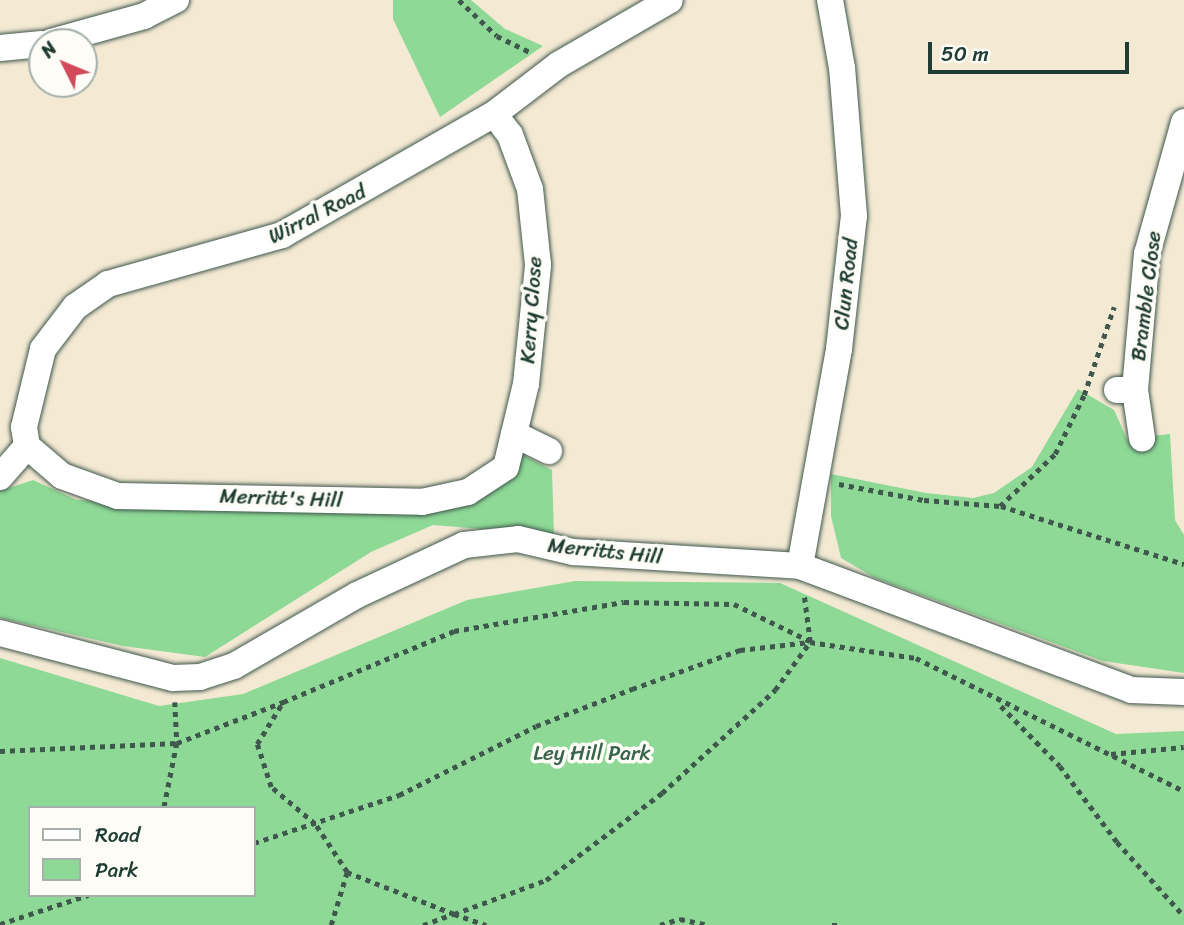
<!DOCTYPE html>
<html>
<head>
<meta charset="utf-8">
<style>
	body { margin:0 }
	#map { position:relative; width:1184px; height:925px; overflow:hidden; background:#f4ead4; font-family:Sriracha,sans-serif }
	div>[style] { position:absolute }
	.green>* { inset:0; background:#8ed996 }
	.path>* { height:4.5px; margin-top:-2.25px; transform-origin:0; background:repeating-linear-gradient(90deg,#3f574c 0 5px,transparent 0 10px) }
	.roads { filter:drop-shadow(0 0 2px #3f574c) drop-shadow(0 0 2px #3f574c) }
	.street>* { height:26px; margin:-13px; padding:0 13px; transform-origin:13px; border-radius:13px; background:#fff }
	span { translate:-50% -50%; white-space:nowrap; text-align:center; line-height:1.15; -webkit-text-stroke:7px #fdfcf7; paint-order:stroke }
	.street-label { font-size:21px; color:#1f3d34 }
	.park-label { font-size:21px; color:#3b644c }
	.legend { position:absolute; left:28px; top:806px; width:228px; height:91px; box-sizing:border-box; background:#fdfcf7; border:2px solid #a4b0a9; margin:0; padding:9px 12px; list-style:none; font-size:21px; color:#1f3d34 }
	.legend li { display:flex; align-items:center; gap:14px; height:35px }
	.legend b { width:35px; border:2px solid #a4b0a9 }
	.north { position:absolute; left:28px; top:28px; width:70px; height:70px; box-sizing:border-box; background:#fdfcf7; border:2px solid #a4b0a9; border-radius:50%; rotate:313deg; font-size:19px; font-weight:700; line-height:28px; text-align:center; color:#1f3d34 }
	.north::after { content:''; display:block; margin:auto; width:24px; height:32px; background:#d1495b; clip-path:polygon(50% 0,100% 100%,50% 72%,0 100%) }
	.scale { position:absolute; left:928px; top:42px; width:201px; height:32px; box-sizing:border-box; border:4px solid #1f3d34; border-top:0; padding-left:9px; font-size:21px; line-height:24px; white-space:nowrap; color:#1f3d34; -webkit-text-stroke:5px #fdfcf7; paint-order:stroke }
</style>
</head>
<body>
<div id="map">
	<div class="green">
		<div style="clip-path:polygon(393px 0,471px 0,505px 29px,543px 46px,440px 117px,393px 19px)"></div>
		<div style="clip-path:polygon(1078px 389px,1114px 410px,1127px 439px,1170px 434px,1175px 520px,1184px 535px,1184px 673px,1103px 661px,875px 578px,841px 558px,831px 516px,831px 474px,926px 493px,973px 498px,994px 493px,1032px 467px)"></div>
		<div style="clip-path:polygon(523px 455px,552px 470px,554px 535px,433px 525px,371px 552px,205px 657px,123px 646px,0 618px,0 491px,33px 480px,77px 500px,414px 515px,481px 494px)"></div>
		<div style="clip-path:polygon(evenodd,575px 581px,780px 583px,1116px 734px,1184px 731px,1184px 925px,0 925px,0 658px,159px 706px,243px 694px,467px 600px,575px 581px,30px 808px,254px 808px,254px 895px,30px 895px,30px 808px)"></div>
	</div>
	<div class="path">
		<div style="left:459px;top:0;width:52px;rotate:43.5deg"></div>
		<div style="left:497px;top:36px;width:39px;rotate:26deg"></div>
		<div style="left:839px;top:484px;width:86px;rotate:10.7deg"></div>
		<div style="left:924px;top:500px;width:76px;rotate:4.5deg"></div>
		<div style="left:1000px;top:506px;width:76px;rotate:-43.4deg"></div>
		<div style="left:1055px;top:454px;width:66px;rotate:-63.8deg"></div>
		<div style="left:1084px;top:395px;width:93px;rotate:-71.2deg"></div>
		<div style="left:1001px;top:506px;width:192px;rotate:17.6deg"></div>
		<div style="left:175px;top:702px;width:41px;rotate:87.2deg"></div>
		<div style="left:177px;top:743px;width:114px;rotate:-21.1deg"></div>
		<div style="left:1001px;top:706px;width:84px;rotate:45.5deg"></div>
		<div style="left:1060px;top:766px;width:95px;rotate:53.1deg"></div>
		<div style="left:1117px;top:842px;width:100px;rotate:47.8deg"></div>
		<div style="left:0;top:751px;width:177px;rotate:-2.6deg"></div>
		<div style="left:177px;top:743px;width:66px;rotate:101.3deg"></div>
		<div style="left:1111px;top:754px;width:73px;rotate:-5.5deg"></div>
		<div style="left:254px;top:843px;width:153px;rotate:-18.3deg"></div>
		<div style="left:399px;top:795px;width:153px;rotate:-26.7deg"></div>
		<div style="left:536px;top:726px;width:103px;rotate:-21.1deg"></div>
		<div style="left:632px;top:689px;width:115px;rotate:-19.9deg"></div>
		<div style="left:740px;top:650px;width:70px;rotate:-6.5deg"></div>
		<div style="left:810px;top:642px;width:107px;rotate:8.6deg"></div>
		<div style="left:916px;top:658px;width:299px;rotate:26.4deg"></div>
		<div style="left:347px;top:872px;width:115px;rotate:21.4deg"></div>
		<div style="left:454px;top:914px;width:98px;rotate:-20.3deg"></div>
		<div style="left:546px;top:880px;width:145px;rotate:-36.9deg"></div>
		<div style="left:662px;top:793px;width:153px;rotate:-42.3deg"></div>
		<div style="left:775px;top:690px;width:59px;rotate:-53.9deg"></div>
		<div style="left:810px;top:642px;width:47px;rotate:-97.3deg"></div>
		<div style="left:0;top:924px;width:93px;rotate:-18.2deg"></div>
		<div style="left:331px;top:925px;width:55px;rotate:-73.2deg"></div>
		<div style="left:347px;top:872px;width:58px;rotate:-123.7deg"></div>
		<div style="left:315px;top:824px;width:57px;rotate:-139.9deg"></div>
		<div style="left:271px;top:787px;width:45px;rotate:-108deg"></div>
		<div style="left:257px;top:744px;width:49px;rotate:-58.2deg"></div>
		<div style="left:283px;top:702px;width:185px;rotate:-22.5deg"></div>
		<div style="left:454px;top:631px;width:172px;rotate:-9.7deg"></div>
		<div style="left:624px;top:602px;width:110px;rotate:1deg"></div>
		<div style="left:734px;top:604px;width:85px;rotate:26deg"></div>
		<div style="left:423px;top:925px;width:33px;rotate:-20deg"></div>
		<div style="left:454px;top:914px;width:34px;rotate:19deg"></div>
		<div style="left:660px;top:925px;width:21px;rotate:-17deg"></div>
		<div style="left:680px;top:919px;width:30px;rotate:12deg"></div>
		<div style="left:832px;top:925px;width:10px"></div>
	</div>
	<div class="roads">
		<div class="street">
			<div style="left:51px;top:42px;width:97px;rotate:-15.6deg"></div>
			<div style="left:144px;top:16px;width:36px;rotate:-27deg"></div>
			<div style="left:0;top:48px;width:42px;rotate:-5.4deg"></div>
			<div style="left:1117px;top:390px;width:18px"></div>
			<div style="left:1135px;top:390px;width:137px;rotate:-85deg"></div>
			<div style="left:1147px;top:254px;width:137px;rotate:-74.3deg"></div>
			<div style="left:1135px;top:390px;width:49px;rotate:81.7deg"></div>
			<div style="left:514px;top:434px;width:39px;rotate:26deg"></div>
			<div style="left:27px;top:446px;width:46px;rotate:40.6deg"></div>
			<div style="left:62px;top:476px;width:59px;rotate:19.7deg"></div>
			<div style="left:118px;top:496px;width:304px;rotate:1.1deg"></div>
			<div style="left:422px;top:502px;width:47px;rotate:-12.3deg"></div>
			<div style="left:468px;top:492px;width:45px;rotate:-33.3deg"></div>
			<div style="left:506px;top:467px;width:85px;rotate:-76.5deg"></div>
			<div style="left:526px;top:384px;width:120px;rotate:-84.2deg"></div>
			<div style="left:538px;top:265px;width:76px;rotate:-96deg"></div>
			<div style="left:530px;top:189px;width:58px;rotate:-110.3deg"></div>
			<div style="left:510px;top:135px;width:26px;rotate:-127deg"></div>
			<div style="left:0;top:477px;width:41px;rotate:-48.9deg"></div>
			<div style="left:27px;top:446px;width:19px;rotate:-99deg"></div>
			<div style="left:24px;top:427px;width:80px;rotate:-76.3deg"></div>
			<div style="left:43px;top:349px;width:53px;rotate:-52.7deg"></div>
			<div style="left:75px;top:307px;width:40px;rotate:-34.9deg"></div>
			<div style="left:108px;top:284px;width:181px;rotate:-15.7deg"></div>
			<div style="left:282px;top:235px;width:244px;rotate:-29.7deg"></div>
			<div style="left:494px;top:114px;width:81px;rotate:-37.4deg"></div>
			<div style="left:558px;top:65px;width:129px;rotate:-30.1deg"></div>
			<div style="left:800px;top:566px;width:220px;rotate:-79.8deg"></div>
			<div style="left:839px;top:349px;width:134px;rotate:-83.6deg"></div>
			<div style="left:854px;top:216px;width:148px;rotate:-94.6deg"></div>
			<div style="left:842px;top:68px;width:69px;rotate:-100deg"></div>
			<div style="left:0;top:633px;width:179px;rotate:14.6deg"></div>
			<div style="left:173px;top:678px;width:27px;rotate:-2deg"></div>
			<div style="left:200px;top:677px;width:36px;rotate:-18deg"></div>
			<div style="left:234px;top:666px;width:142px;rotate:-30deg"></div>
			<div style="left:357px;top:595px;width:118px;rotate:-25deg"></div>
			<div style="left:464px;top:545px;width:54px;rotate:-6.3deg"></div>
			<div style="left:518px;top:539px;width:57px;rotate:13.3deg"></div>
			<div style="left:573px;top:552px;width:227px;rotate:3.5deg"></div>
			<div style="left:800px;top:566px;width:353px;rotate:20.5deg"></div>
			<div style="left:1131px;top:690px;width:53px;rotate:2.2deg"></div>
		</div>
	</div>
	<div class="street-label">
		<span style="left:317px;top:214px;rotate:-27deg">Wirral Road</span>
		<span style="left:846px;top:284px;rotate:-84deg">Clun Road</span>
		<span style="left:1146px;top:296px;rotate:-83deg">Bramble Close</span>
		<span style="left:531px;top:310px;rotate:-86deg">Kerry Close</span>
		<span style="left:281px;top:498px;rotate:2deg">Merritt's Hill</span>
		<span style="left:605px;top:551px;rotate:6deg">Merritts Hill</span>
	</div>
	<div class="park-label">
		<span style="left:592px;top:753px">Ley Hill Park</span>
	</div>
	<ul class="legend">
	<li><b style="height:9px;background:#fff"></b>Road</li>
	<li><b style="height:19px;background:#8ed996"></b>Park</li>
	</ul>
	<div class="north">N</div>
	<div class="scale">50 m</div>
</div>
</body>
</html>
